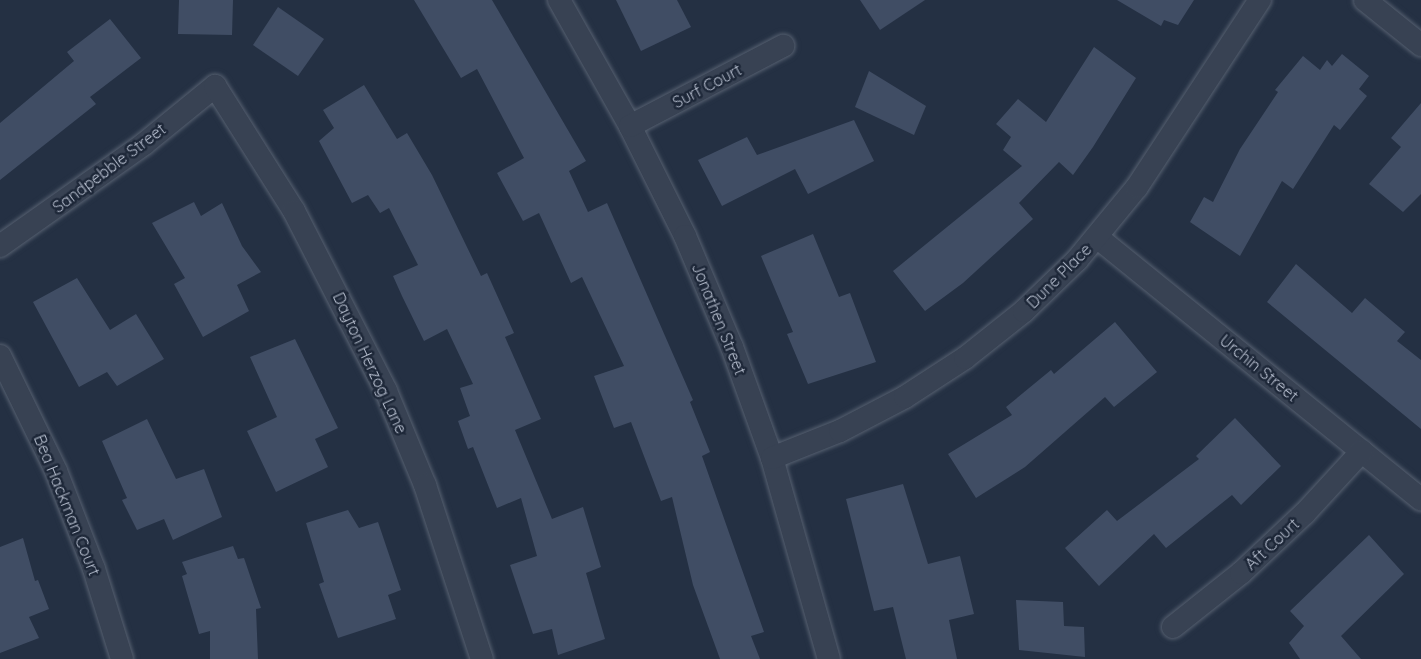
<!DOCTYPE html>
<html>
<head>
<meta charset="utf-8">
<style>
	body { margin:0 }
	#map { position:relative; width:1421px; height:659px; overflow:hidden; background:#243043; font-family:Quicksand,sans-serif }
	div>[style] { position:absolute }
	.building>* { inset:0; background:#404d64 }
	.roads { filter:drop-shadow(0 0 2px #566070) drop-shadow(0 0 2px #566070) }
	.street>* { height:22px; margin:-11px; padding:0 11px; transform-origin:11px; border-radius:11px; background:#384253 }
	span { translate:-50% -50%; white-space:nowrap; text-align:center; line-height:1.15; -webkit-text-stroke:5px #1d2738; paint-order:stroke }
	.street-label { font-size:16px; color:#b5bdcd }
</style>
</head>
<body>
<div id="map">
	<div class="building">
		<div style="clip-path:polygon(179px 0,233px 0,232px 35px,178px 34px)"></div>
		<div style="clip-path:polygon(414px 0,492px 0,586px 161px,569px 171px,588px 212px,607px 203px,693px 400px,690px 402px,710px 452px,702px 456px,764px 632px,751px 636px,760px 659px,720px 659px,693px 585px,672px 497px,661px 501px,631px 422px,614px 428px,594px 376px,624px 366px,582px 277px,571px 283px,539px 213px,523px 221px,497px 173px,524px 158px,477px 69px,461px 78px)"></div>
		<div style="clip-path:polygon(616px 0,677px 0,691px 27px,641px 51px)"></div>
		<div style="clip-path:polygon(860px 0,925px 0,880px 30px)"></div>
		<div style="clip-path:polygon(1117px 0,1194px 0,1178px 25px,1164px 20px,1161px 26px)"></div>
		<div style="clip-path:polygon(278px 7px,324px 39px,298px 76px,253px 45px)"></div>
		<div style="clip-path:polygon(110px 19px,141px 58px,90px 97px,96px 104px,0 180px,0 123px,74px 61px,67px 52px)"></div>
		<div style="clip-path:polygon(1094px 47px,1136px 78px,1093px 147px,1073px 175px,1059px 162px,1019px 203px,1033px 219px,963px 283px,925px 311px,893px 271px,1022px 166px,1003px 150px,1011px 137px,996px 124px,1018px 99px,1046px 122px)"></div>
		<div style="clip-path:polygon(1342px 54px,1369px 76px,1359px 89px,1367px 96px,1340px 130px,1334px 125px,1293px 189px,1282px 181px,1240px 256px,1190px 222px,1204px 197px,1213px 202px,1240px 149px,1278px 92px,1275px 90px,1303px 56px,1320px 70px,1327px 60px,1332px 66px)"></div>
		<div style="clip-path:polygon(869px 71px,926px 106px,914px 135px,855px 107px)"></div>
		<div style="clip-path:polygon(364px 85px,397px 139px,407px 133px,432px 175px,481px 276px,487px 273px,514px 333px,505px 337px,541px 419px,515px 430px,552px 519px,583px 507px,601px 567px,586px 573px,605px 639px,558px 655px,552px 629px,533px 634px,510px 565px,537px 556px,521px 498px,497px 508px,473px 447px,468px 449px,458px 421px,470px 416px,460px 388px,473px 384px,447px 329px,424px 341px,402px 296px,393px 276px,418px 265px,389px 208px,380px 213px,368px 195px,352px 203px,319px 141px,334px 128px,323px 110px)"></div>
		<div style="clip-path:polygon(1421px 103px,1421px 194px,1403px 212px,1369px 184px,1401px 147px,1391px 138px)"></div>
		<div style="clip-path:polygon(854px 120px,874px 161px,808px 194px,795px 169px,722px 206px,698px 160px,747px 137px,757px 155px)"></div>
		<div style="clip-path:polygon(194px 202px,201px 216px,222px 203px,242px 246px,261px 272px,237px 285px,249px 311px,203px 337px,174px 284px,185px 278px,152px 223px)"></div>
		<div style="clip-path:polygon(813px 234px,839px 297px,850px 293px,876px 362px,808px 384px,787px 334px,793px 332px,761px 256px)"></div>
		<div style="clip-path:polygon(1296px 264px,1352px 313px,1365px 298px,1405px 332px,1397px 341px,1421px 360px,1421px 429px,1267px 302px)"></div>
		<div style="clip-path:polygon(77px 278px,110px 330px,136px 314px,164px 359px,117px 386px,107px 372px,79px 387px,33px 302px)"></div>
		<div style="clip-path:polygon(1115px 322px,1157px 372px,1114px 407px,1105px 397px,1025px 467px,976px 498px,948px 454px,1012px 415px,1006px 407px,1051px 370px,1054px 374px)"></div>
		<div style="clip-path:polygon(295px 339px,338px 428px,315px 439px,328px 467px,276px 492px,247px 431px,277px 417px,250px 357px)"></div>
		<div style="clip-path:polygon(1235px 418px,1281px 466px,1241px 505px,1232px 495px,1166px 548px,1154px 534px,1099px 586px,1065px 548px,1107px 510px,1117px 521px,1199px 459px,1196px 456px)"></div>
		<div style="clip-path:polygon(147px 419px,176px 479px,204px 469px,222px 517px,173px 540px,164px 519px,137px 530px,122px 500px,127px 498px,102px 441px)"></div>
		<div style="clip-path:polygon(903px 484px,928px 564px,960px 556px,974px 614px,949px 620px,957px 659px,906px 659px,893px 607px,874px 611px,846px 499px)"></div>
		<div style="clip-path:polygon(348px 510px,359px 528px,378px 522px,401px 590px,388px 595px,396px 619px,338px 638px,319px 584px,324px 582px,306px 523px)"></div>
		<div style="clip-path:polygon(1369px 535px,1404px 574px,1341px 636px,1361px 659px,1300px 659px,1289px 643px,1304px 626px,1290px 611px)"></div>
		<div style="clip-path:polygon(23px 538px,35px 581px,38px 580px,49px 609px,29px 617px,39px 638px,0 653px,0 547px)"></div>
		<div style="clip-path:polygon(233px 546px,238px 559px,244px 558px,261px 608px,256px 609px,258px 659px,210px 659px,210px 631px,199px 634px,182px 576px,187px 574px,182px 562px)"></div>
		<div style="clip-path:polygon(1016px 600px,1063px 602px,1064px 626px,1084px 627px,1085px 657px,1019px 650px)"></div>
	</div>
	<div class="roads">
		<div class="street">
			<div style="left:559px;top:0;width:145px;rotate:60.6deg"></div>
			<div style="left:630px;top:126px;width:123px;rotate:63.4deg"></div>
			<div style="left:685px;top:236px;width:121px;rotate:67.1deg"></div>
			<div style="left:732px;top:347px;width:118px;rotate:70.2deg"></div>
			<div style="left:772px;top:458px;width:209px;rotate:74.2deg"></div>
			<div style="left:1365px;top:0;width:72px;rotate:38.8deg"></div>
			<div style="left:630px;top:126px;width:173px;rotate:-27.6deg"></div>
			<div style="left:1097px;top:237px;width:417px;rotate:39deg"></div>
			<div style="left:0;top:246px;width:176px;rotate:-35.3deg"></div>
			<div style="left:144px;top:144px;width:92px;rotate:-39.2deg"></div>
			<div style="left:215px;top:86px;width:148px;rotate:57.7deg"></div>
			<div style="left:294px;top:211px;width:202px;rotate:62.9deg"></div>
			<div style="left:386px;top:391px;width:102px;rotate:67.5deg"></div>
			<div style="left:425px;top:485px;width:183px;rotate:71.9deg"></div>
			<div style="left:0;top:356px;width:128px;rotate:64deg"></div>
			<div style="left:56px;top:471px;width:105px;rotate:68.8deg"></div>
			<div style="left:94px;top:569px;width:94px;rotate:72.7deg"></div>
			<div style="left:772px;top:458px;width:73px;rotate:-21.7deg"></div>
			<div style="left:840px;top:431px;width:73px;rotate:-27.6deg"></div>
			<div style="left:905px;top:397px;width:72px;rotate:-33deg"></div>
			<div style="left:965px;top:358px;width:75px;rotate:-38.5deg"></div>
			<div style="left:1024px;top:311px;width:74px;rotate:-43.9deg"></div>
			<div style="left:1077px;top:260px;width:94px;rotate:-50.6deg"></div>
			<div style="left:1137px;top:187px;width:224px;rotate:-56.7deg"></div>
			<div style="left:1173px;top:627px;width:87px;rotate:-38.5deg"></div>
			<div style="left:1241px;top:573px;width:88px;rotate:-43.2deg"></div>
			<div style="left:1305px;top:513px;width:84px;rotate:-47.4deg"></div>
		</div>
	</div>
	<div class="street-label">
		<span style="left:707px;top:86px;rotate:-28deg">Surf Court</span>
		<span style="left:109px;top:168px;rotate:-37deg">Sandpebble Street</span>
		<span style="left:1059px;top:276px;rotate:-45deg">Dune Place</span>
		<span style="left:719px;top:319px;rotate:68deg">Jonathen Street</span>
		<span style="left:370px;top:363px;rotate:65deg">Dayton Herzog Lane</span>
		<span style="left:1259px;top:368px;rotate:39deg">Urchin Street</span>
		<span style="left:67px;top:505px;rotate:68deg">Bea Hackman Court</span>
		<span style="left:1272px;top:544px;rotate:-43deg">Aft Court</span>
	</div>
</div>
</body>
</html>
